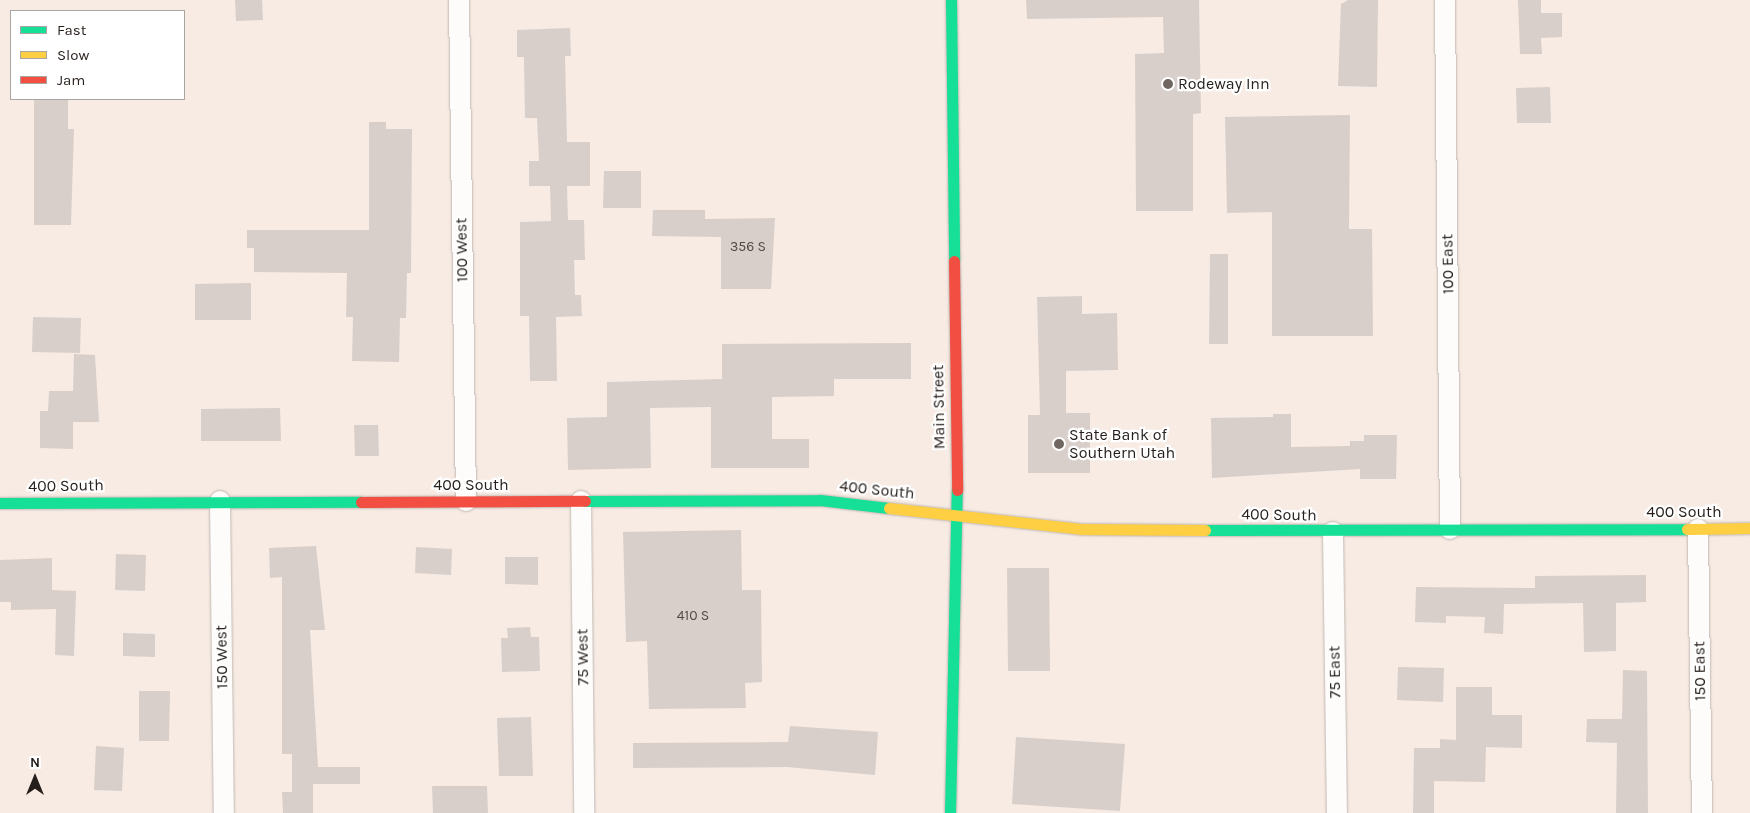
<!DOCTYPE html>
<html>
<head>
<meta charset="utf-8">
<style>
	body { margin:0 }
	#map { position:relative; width:1750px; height:813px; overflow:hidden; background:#f7ebe4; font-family:Karla,sans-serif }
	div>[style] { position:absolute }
	.building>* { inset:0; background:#d9cfca }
	.roads { filter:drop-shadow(0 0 1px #c1b8b2) drop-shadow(0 0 1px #c1b8b2) }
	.street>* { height:20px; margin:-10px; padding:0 10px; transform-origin:10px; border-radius:10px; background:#fefcfb }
	.fast>* { height:11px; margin:-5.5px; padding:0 5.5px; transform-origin:5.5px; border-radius:5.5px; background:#16e098 }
	.slow>* { height:11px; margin:-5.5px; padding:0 5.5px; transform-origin:5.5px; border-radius:5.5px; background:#ffcf43 }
	.jam>* { height:11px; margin:-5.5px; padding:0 5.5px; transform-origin:5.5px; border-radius:5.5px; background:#f24e42 }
	.dots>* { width:14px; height:14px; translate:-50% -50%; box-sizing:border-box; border:2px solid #fff; border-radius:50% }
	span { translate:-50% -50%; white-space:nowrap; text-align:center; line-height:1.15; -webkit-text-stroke:4.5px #fff; paint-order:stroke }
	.number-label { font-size:14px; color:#534a46 }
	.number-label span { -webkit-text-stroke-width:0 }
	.poi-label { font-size:16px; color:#261e1a }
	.left { translate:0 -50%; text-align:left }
	.street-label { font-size:16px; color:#261e1a }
	.legend { position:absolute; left:10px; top:10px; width:175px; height:90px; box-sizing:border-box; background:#fff; border:1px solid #a8a5a3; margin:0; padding:6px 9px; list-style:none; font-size:15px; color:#261e1a }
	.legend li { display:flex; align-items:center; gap:10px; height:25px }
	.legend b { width:25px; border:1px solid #a8a5a3 }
	.north { position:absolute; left:10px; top:753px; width:50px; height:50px; -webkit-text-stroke:4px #fff; paint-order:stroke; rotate:0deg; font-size:14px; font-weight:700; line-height:20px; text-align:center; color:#261e1a }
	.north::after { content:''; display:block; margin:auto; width:18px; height:22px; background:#261e1a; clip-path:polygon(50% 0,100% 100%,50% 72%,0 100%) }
</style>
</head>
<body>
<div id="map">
	<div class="building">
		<div style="clip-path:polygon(235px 0,262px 0,263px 20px,236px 21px)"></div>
		<div style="clip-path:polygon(1026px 0,1199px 0,1201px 113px,1193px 114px,1193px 211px,1136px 211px,1135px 54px,1164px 53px,1163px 17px,1027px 19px)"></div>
		<div style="clip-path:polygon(1348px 0,1378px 0,1377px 87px,1338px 86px,1341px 4px)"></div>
		<div style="clip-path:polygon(1518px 0,1541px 0,1541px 13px,1562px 13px,1562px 37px,1541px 38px,1542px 54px,1520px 54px)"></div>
		<div style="clip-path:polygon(570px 28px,571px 56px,565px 56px,567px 142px,590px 142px,590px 186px,567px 186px,568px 220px,584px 220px,585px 260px,574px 260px,575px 295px,581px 295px,582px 316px,556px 317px,557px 381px,530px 381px,529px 316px,520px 316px,520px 222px,551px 221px,550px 186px,529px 186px,529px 161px,539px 161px,537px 118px,525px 118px,524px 57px,517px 57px,517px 30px)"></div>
		<div style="clip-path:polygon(1550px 87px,1551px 123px,1517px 123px,1516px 88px)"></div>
		<div style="clip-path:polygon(34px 99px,68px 99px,68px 129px,74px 129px,71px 225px,34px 225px)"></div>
		<div style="clip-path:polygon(1350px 115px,1349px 229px,1372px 229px,1373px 336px,1272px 336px,1272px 212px,1227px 213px,1225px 117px)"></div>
		<div style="clip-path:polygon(369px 122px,386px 122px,386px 129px,412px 129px,411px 273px,407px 273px,406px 318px,400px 318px,399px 362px,352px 361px,353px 317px,346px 317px,347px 273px,254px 272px,254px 248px,247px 248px,247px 230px,369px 230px)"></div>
		<div style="clip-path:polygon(604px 171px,641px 171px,641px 208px,603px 208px)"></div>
		<div style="clip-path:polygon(653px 210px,705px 210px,705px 219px,775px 218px,771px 289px,721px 289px,721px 237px,652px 236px)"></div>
		<div style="clip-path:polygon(1210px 254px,1228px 254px,1228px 344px,1209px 344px)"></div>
		<div style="clip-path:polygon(251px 283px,251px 320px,195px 320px,195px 284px)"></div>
		<div style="clip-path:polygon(1082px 296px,1082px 314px,1117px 313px,1118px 370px,1066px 371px,1066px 413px,1090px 413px,1090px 473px,1028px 473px,1028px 415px,1040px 415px,1037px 297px)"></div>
		<div style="clip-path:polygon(33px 317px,81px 318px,80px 353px,32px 352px)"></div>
		<div style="clip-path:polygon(911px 343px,911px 379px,834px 379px,834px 396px,772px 397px,772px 439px,809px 439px,809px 468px,711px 468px,711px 407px,650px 408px,651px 468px,568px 470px,567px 418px,607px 417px,607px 382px,722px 379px,722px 344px)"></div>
		<div style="clip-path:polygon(74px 354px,95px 355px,99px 422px,73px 422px,73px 449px,40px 448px,40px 411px,48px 411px,49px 391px,73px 391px)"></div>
		<div style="clip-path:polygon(280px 408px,281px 441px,201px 441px,201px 409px)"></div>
		<div style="clip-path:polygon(1273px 414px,1291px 414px,1291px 447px,1350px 446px,1350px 441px,1364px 441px,1364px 435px,1397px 435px,1396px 479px,1360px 479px,1360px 469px,1212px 478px,1211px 418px,1273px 417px)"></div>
		<div style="clip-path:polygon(354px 425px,378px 425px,379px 456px,355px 456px)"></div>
		<div style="clip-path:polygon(741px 530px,742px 590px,761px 590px,762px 682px,745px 683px,746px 708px,649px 709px,647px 641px,626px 642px,623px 532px)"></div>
		<div style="clip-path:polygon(316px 546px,325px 630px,310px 630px,318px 767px,360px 767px,360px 784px,313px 784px,313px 813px,283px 813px,282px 792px,292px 792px,292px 754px,282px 754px,282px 577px,270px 578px,269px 548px)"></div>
		<div style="clip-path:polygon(416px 547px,452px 549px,451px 575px,415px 573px)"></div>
		<div style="clip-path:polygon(116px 554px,146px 555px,145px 591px,115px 590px)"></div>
		<div style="clip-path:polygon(505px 557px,538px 557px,538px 585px,505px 584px)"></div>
		<div style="clip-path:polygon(52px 558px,52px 590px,76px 591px,74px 656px,55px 655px,56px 609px,11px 610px,11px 602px,0 602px,0 560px)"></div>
		<div style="clip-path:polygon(1007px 568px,1049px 568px,1050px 671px,1008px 671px)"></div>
		<div style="clip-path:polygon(1646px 575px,1646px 602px,1616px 603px,1616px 651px,1584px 652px,1583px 603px,1504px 604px,1503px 634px,1484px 633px,1485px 617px,1446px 616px,1446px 623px,1415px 622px,1416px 587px,1535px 588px,1535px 576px)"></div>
		<div style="clip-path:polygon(530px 627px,531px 637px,539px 637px,540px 671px,502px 672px,501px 638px,508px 638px,507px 628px)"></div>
		<div style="clip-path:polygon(123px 633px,155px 634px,155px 657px,123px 656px)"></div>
		<div style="clip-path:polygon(1398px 667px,1444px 668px,1443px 702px,1397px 700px)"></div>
		<div style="clip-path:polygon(1623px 670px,1647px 671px,1648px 813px,1616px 813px,1617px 743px,1586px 742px,1587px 719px,1622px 719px)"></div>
		<div style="clip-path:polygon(1456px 687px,1492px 687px,1492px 715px,1522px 715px,1522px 748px,1486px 747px,1485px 782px,1434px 781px,1434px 813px,1413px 813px,1414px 748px,1440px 748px,1440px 739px,1456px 740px)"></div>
		<div style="clip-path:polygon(139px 691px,170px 691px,169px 741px,139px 741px)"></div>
		<div style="clip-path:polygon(531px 717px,533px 776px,499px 776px,497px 718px)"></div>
		<div style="clip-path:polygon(790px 726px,878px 732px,875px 775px,787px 767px,633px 768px,633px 743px,788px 742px)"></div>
		<div style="clip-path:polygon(1016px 737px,1125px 744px,1120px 811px,1012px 804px)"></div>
		<div style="clip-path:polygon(96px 746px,124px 748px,122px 791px,94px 790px)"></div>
		<div style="clip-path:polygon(432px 786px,487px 786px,488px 813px,433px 813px)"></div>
	</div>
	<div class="roads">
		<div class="street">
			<div style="left:459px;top:0;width:501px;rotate:89.2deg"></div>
			<div style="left:1445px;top:0;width:529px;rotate:89.46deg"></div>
			<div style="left:220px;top:501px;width:312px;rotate:89.3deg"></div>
			<div style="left:581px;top:501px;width:312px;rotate:89.4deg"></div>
			<div style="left:1698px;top:529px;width:284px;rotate:89.2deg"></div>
			<div style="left:1333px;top:532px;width:281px;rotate:89.2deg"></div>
		</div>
		<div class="fast">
			<div style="left:951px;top:0;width:261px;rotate:89.3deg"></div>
			<div style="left:585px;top:501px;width:235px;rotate:-0.2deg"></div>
			<div style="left:820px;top:500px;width:69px;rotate:6.6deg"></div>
			<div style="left:0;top:503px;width:361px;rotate:-0.2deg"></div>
			<div style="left:1205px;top:530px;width:482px;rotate:-0.1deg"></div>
			<div style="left:950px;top:813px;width:323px;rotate:-88.8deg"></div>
		</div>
		<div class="slow">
			<div style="left:889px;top:508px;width:193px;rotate:6.2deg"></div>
			<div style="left:1081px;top:529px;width:124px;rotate:0.5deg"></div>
			<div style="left:1687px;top:529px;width:63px;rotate:-0.9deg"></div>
		</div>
		<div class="jam">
			<div style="left:954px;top:261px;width:229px;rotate:89.2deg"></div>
			<div style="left:361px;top:502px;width:224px;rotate:-0.3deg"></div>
		</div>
	</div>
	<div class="dots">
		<div style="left:1168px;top:84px;background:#6f6661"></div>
		<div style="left:1059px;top:444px;background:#6f6661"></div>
	</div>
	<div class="number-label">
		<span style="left:748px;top:247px">356 S</span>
		<span style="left:693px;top:616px">410 S</span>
	</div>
	<div class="poi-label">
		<span class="left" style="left:1178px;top:84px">Rodeway Inn</span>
		<span class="left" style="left:1069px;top:444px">State Bank of<br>Southern Utah</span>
	</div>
	<div class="street-label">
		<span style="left:462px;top:250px;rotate:-91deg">100 West</span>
		<span style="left:1448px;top:264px;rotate:-91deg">100 East</span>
		<span style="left:939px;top:407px;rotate:-91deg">Main Street</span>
		<span style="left:471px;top:485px">400 South</span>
		<span style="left:66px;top:486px;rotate:-1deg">400 South</span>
		<span style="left:877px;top:490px;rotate:6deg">400 South</span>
		<span style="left:1684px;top:512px">400 South</span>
		<span style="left:1279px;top:515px;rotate:1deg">400 South</span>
		<span style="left:222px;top:657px;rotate:-91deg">150 West</span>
		<span style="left:583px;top:657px;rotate:-91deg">75 West</span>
		<span style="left:1700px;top:671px;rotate:-91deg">150 East</span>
		<span style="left:1335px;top:672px;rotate:-91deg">75 East</span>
	</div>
	<ul class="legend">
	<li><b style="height:6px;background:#16e098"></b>Fast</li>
	<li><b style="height:6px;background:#ffcf43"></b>Slow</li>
	<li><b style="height:6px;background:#f24e42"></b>Jam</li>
	</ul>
	<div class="north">N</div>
</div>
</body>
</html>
